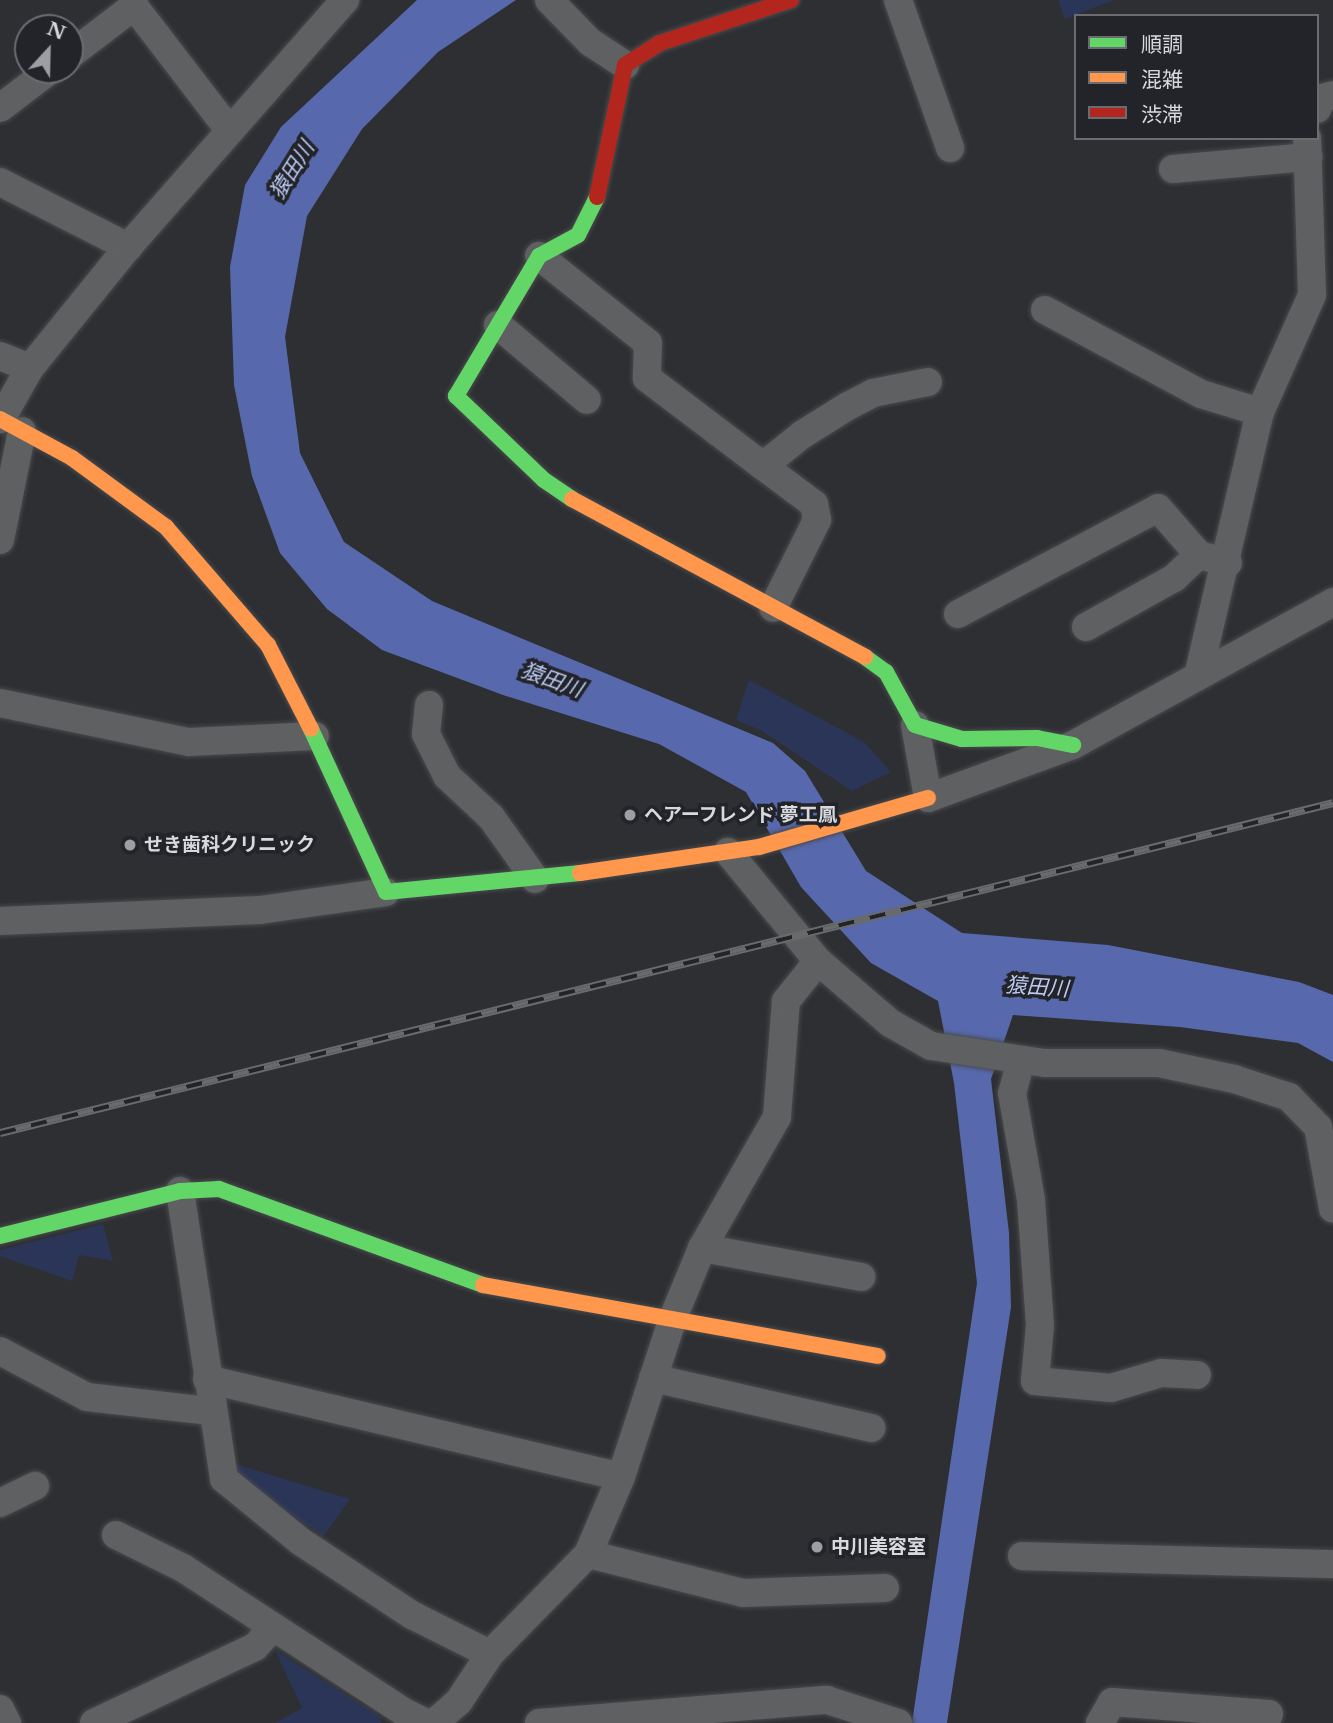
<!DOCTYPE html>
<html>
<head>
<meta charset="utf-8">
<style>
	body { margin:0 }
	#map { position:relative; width:1333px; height:1723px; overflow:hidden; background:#2e2f32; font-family:"Libre Baskerville","Noto Sans JP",serif }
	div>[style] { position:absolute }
	.green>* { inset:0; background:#2b3557 }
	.water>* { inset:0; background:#5769ac }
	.roads { filter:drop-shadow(0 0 2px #494a4d) drop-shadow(0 0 2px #494a4d) }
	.street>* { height:28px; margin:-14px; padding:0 14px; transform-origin:14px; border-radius:14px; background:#5f6062 }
	.fast>* { height:16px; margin:-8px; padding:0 8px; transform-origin:8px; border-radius:8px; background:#63d668 }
	.slow>* { height:16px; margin:-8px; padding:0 8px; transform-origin:8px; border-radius:8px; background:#ff974d }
	.jam>* { height:16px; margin:-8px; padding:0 8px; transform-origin:8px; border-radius:8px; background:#b3261e }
	.rail>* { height:8px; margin-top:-4px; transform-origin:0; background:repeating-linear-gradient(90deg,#22242a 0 16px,#696a6b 0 32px); box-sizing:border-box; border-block:2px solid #696a6b }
	.dots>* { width:19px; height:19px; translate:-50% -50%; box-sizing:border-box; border:4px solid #22242a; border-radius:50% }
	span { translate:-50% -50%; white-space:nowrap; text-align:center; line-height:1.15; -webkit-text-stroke:7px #22242a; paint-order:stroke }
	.poi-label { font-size:19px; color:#d8d9dd; font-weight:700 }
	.left { translate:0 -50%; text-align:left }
	.water-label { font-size:21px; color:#bccaf2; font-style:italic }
	.legend { position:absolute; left:1074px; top:14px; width:245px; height:126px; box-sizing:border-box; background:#22242a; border:2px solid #6b6c72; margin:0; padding:9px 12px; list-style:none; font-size:21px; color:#d8d9dd }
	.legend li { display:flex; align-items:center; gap:14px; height:35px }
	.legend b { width:35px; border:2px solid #6b6c72 }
	.north { position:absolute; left:14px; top:14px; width:70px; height:70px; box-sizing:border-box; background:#22242a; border:2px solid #6b6c72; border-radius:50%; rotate:22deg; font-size:19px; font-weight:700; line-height:28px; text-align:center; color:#d8d9dd }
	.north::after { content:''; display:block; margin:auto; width:24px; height:32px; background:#9c9ea1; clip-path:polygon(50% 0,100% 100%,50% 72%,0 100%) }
</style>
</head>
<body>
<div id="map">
	<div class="green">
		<div style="clip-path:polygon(1058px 0,1114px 0,1065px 19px)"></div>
		<div style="clip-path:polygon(749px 680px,864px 742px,891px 772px,852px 791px,762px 731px,736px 720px)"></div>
		<div style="clip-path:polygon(103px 1224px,113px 1261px,79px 1255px,72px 1281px,0 1256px,0 1250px)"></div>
		<div style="clip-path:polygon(232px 1463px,350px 1499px,324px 1536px,238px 1480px)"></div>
		<div style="clip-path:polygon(275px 1650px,381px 1717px,381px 1723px,275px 1723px,302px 1708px)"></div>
	</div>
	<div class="water">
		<div style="clip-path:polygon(417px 0,516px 0,438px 52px,362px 129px,307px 216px,285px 337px,300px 453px,344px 542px,432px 601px,773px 743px,805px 771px,866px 871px,962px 933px,1108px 945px,1299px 982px,1333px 995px,1333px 1062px,1298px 1043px,1180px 1027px,1013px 1015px,991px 1079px,1009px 1233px,1011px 1307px,947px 1723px,912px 1723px,977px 1283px,954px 1083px,938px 1001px,871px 963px,801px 887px,746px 792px,659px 744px,503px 695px,382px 650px,327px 609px,280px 553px,252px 476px,234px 385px,230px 267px,245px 185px,281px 127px)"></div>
	</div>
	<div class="roads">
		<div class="street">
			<div style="left:549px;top:0;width:59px;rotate:45.7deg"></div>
			<div style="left:590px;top:42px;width:42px;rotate:33.3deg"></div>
			<div style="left:898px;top:0;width:157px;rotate:70.6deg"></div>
			<div style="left:70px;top:55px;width:81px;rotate:-37.4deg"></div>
			<div style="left:134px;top:6px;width:156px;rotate:52.5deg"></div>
			<div style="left:0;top:108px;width:63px;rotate:-37.2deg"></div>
			<div style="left:1317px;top:109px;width:12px;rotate:-66deg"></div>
			<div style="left:1322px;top:98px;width:11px;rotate:-15deg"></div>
			<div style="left:1173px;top:169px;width:136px;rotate:-5.1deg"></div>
			<div style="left:0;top:182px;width:144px;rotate:26.9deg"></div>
			<div style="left:539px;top:256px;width:139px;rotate:38.6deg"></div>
			<div style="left:648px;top:343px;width:35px;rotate:92deg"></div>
			<div style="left:647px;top:378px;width:146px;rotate:37.2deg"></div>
			<div style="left:763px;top:466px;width:51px;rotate:-38.7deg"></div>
			<div style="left:803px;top:434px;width:53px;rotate:-31.9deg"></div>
			<div style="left:848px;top:406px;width:28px;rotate:-27deg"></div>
			<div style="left:873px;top:393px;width:56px;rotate:-11.3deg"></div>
			<div style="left:1045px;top:310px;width:177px;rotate:28.3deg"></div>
			<div style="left:1201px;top:394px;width:62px;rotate:17deg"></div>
			<div style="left:498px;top:325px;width:116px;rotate:40.1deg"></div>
			<div style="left:0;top:356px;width:32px;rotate:22deg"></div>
			<div style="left:1px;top:419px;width:59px;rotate:-60.4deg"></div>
			<div style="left:30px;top:368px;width:156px;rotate:-51deg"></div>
			<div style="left:128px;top:247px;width:329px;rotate:-48.7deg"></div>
			<div style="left:763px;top:466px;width:64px;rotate:36.7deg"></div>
			<div style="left:814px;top:504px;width:16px;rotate:79deg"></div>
			<div style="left:817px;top:520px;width:98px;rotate:116.6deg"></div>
			<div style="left:0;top:540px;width:111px;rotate:-78.6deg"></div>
			<div style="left:958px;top:614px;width:226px;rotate:-27.9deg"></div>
			<div style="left:1158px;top:508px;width:62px;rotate:48.9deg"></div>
			<div style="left:1199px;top:555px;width:30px;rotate:15deg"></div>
			<div style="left:1086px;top:627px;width:101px;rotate:-29.1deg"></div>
			<div style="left:1174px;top:578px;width:34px;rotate:-43deg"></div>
			<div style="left:1198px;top:676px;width:271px;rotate:-76.8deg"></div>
			<div style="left:1260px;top:412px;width:128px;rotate:-66deg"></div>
			<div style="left:1312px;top:295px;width:157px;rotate:-91.8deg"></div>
			<div style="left:0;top:703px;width:193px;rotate:11.7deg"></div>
			<div style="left:189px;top:742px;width:126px;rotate:-2.7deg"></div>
			<div style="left:429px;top:705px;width:29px;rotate:96deg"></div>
			<div style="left:426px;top:734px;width:47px;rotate:63.4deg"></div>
			<div style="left:447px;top:776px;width:60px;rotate:43deg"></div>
			<div style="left:491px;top:817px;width:76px;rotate:54.6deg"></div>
			<div style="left:915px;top:725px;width:74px;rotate:79.9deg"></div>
			<div style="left:928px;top:798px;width:154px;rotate:-20.1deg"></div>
			<div style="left:1073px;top:745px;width:297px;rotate:-28.8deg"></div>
			<div style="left:728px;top:852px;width:141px;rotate:50.5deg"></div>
			<div style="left:818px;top:961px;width:95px;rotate:40.7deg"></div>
			<div style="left:890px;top:1023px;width:47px;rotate:29.3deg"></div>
			<div style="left:931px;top:1046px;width:115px;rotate:8.5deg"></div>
			<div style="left:1045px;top:1063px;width:114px"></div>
			<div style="left:1159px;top:1063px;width:77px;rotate:12deg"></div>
			<div style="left:1234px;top:1079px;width:58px;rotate:18.1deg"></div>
			<div style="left:1289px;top:1097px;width:42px;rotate:46deg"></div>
			<div style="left:1318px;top:1127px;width:83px;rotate:79.6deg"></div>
			<div style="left:0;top:921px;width:260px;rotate:-2.4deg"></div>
			<div style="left:260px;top:910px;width:127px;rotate:-8.1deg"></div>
			<div style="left:1021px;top:1060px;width:34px;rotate:105deg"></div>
			<div style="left:1012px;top:1093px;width:109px;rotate:79.9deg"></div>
			<div style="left:1031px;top:1200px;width:125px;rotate:85.9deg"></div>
			<div style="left:1040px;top:1325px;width:56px;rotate:95.1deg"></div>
			<div style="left:1035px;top:1381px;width:76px;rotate:5.3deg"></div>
			<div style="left:1111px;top:1388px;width:52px;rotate:-16.7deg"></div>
			<div style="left:1161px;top:1373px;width:36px;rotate:3deg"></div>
			<div style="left:180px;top:1191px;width:291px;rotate:81.3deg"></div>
			<div style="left:224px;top:1479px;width:98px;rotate:39.2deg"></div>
			<div style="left:300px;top:1541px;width:134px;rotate:33.5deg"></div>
			<div style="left:412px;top:1615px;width:87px;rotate:26.6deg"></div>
			<div style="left:702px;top:1248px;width:162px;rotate:10.3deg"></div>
			<div style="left:0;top:1351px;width:98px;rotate:27.9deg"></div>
			<div style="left:87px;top:1397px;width:124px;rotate:6.5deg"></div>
			<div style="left:653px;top:1378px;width:224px;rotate:12.9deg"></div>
			<div style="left:207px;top:1379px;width:425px;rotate:13.3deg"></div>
			<div style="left:0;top:1503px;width:39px;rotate:-26deg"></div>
			<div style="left:116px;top:1535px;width:75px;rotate:26.2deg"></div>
			<div style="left:183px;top:1568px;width:262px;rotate:33.1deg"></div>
			<div style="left:402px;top:1711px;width:28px;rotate:26deg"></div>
			<div style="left:588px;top:1554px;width:160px;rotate:14.1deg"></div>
			<div style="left:743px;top:1593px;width:142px;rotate:-2deg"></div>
			<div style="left:1022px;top:1556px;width:311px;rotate:1.5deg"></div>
			<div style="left:0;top:1709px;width:16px;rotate:63deg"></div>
			<div style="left:94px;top:1723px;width:178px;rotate:-25.3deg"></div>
			<div style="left:255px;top:1647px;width:27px;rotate:-48deg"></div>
			<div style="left:434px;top:1723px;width:33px;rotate:-41deg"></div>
			<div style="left:459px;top:1701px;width:56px;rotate:-56.6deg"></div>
			<div style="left:490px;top:1654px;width:140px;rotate:-45.6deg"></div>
			<div style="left:588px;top:1554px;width:84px;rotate:-66.8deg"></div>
			<div style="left:621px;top:1477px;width:167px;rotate:-71.9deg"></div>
			<div style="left:673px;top:1318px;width:76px;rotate:-67.5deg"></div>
			<div style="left:702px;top:1248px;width:151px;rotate:-60.2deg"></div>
			<div style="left:777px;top:1117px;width:116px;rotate:-85.6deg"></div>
			<div style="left:786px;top:1001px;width:51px;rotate:-51.3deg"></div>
			<div style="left:539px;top:1723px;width:289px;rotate:-4.6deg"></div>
			<div style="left:827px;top:1700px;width:75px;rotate:17.9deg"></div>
			<div style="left:1100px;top:1723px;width:24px;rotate:-60deg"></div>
			<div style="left:1112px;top:1702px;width:157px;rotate:4.4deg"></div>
			<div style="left:1269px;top:1714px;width:10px;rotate:114deg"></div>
		</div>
		<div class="fast">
			<div style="left:572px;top:499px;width:34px;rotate:-146deg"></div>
			<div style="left:544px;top:480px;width:122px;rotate:-136.3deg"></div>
			<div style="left:456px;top:396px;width:163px;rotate:-59.3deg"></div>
			<div style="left:539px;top:256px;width:44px;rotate:-28.3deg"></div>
			<div style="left:578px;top:235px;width:42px;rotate:-63.4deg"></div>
			<div style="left:865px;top:657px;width:26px;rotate:36deg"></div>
			<div style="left:886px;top:672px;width:60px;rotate:61.3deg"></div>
			<div style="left:915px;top:725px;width:49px;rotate:16.6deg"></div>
			<div style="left:962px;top:739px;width:75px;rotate:-0.8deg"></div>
			<div style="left:1037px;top:738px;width:37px;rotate:11deg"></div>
			<div style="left:311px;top:729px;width:179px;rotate:65.3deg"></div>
			<div style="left:386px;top:892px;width:195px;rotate:-5.6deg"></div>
			<div style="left:0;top:1236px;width:186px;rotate:-14deg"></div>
			<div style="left:180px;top:1191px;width:39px;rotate:-3deg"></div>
			<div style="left:219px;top:1189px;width:281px;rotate:20deg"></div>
		</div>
		<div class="slow">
			<div style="left:0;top:419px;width:82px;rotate:28.4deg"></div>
			<div style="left:72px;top:458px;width:117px;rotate:36.3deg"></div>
			<div style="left:166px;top:527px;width:156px;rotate:49.2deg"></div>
			<div style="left:268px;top:645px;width:94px;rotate:62.9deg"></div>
			<div style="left:572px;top:499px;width:333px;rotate:28.3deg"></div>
			<div style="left:580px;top:873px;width:181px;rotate:-8.3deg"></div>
			<div style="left:759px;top:847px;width:176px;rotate:-16.2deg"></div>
			<div style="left:483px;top:1285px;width:401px;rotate:10.2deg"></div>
		</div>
		<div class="jam">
			<div style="left:597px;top:197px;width:135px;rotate:-78deg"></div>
			<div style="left:625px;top:65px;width:41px;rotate:-32.2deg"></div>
			<div style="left:660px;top:43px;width:138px;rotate:-18.2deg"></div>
		</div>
	</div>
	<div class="rail">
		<div style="left:0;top:1133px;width:1373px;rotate:-13.9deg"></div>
	</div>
	<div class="dots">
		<div style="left:630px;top:815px;background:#9c9ea1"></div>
		<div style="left:130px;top:845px;background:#9c9ea1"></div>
		<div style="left:817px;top:1547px;background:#9c9ea1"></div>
	</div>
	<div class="poi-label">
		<span class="left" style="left:644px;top:815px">ヘアーフレンド 夢工鳳</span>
		<span class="left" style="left:144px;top:845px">せき歯科クリニック</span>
		<span class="left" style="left:831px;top:1547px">中川美容室</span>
	</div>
	<div class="water-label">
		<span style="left:292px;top:170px;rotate:-58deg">猿田川</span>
		<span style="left:552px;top:680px;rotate:20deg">猿田川</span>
		<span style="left:1037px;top:987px;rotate:4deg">猿田川</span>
	</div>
	<ul class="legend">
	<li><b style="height:9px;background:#63d668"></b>順調</li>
	<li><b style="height:9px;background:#ff974d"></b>混雑</li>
	<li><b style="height:9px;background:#b3261e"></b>渋滞</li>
	</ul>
	<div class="north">N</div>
</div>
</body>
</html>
